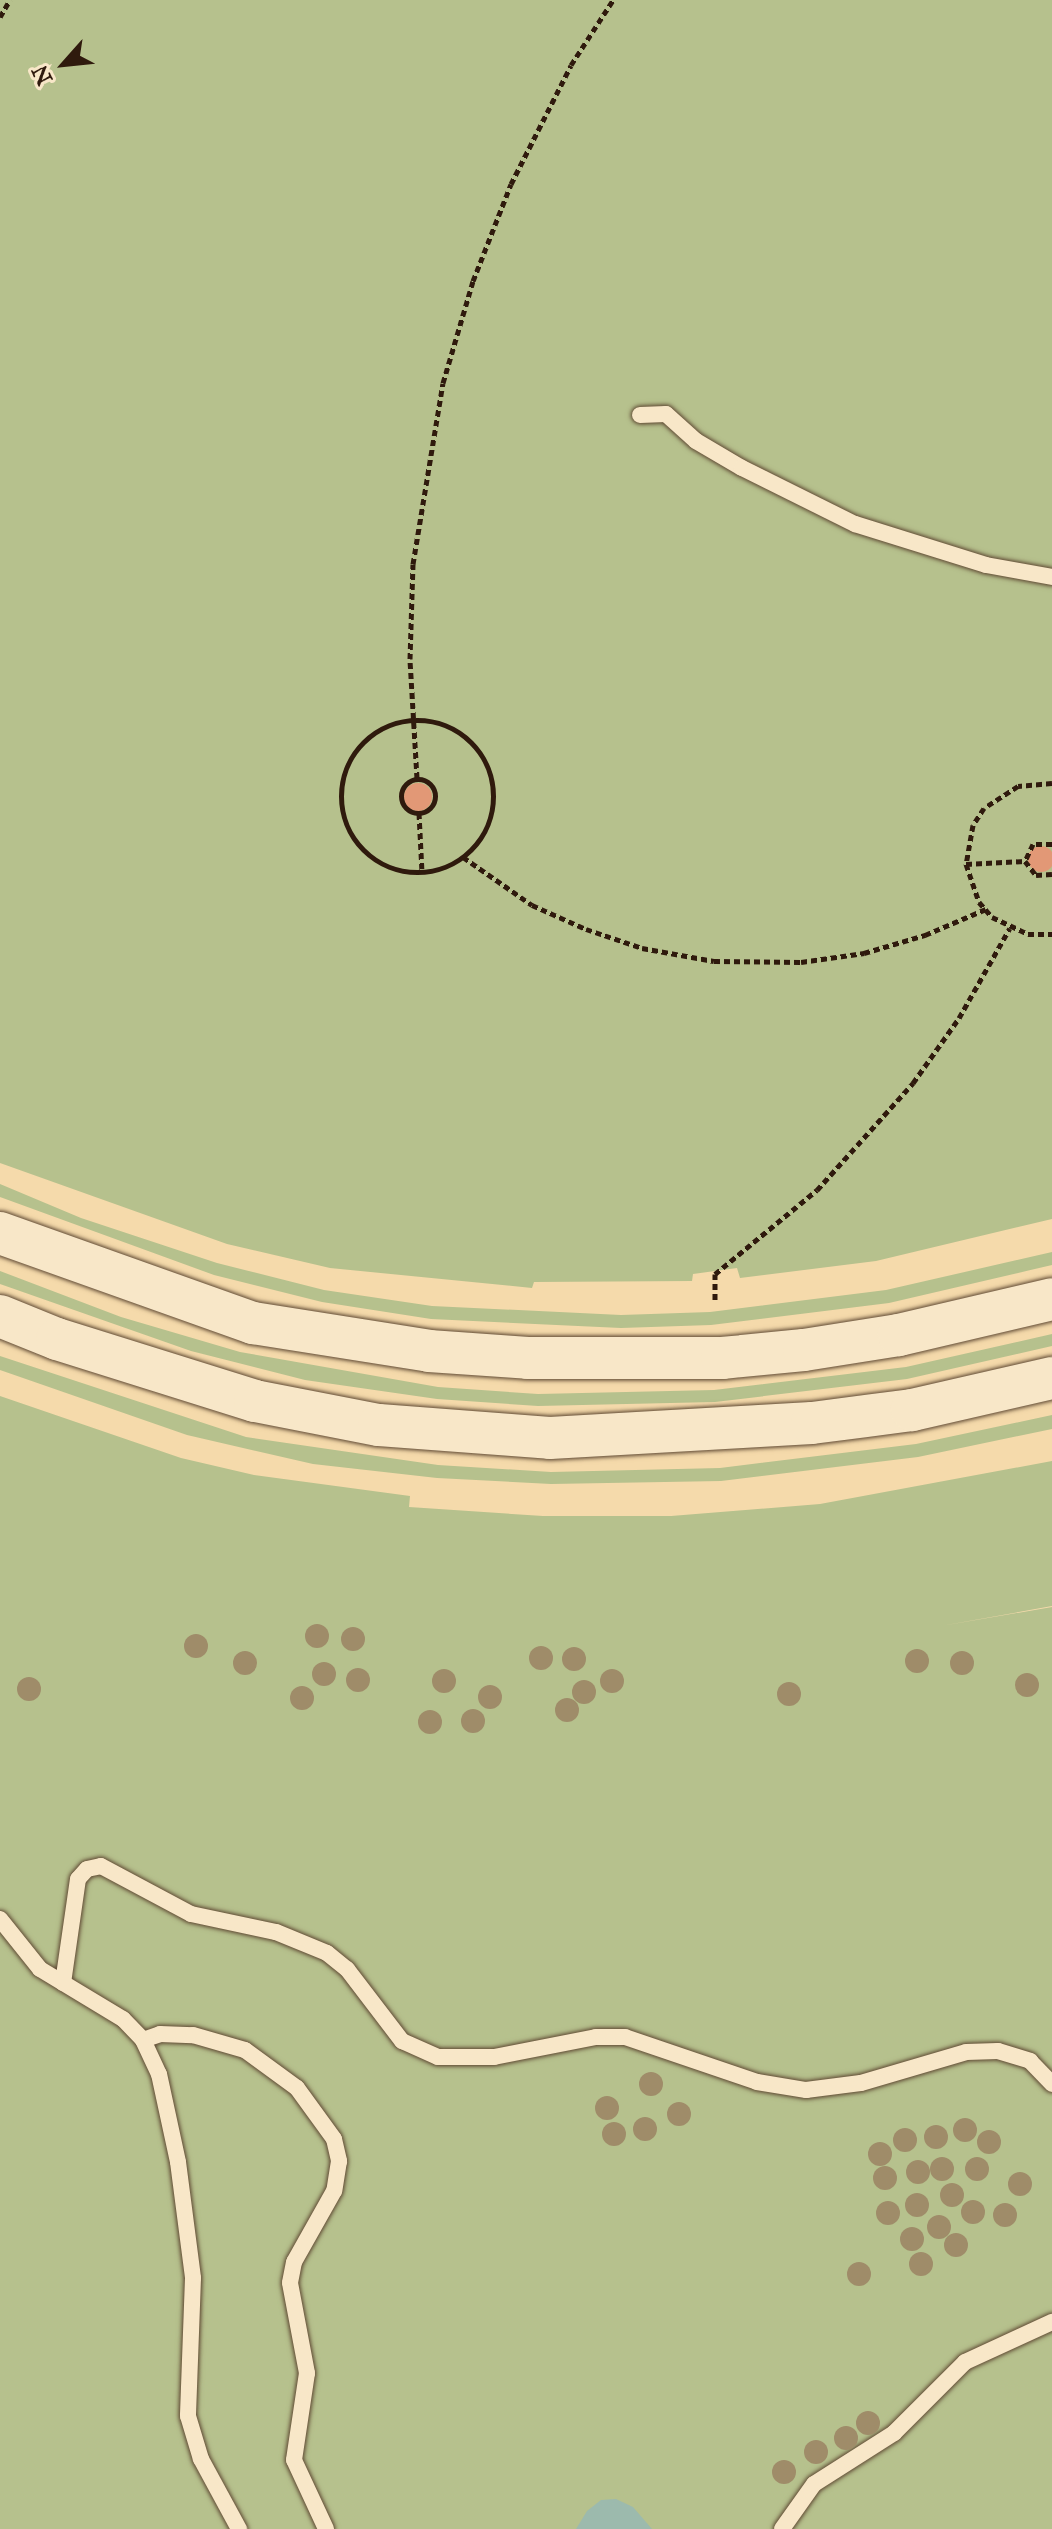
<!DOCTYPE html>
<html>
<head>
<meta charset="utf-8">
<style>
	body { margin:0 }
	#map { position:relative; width:1052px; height:2529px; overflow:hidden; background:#f5daab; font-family:"IM FELL Great Primer",serif }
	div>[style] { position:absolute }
	.green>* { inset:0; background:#b6c18d }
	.water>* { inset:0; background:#9cbaad }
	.building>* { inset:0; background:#e29876 }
	.round { border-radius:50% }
	.path>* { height:5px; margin-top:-2.5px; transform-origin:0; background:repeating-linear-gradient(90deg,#2f1a0d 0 6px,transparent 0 10px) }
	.path>.ring { margin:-2.5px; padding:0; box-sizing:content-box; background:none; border:5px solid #2f1a0d; border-radius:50% }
	.roads { filter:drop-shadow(0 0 2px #604a34) drop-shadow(0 0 2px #604a34) }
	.lane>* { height:16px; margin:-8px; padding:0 8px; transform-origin:8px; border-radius:8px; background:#f8e7c8 }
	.secondary>* { height:42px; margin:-21px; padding:0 21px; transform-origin:21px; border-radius:21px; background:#f8e7c8 }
	.trees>* { width:24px; height:24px; margin:-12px; border-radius:50%; background:#9f8c69 }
	span { translate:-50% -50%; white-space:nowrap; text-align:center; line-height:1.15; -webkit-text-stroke:6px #f8e7c8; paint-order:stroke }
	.north { position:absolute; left:24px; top:24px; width:80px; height:80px; -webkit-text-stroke:6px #f8e7c8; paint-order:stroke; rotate:243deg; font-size:22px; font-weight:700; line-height:32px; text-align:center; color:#2f1a0d }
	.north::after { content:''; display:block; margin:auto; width:28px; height:36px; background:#2f1a0d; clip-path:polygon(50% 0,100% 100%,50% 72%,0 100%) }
</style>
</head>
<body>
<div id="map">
	<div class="green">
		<div style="clip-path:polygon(0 0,1052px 0,1052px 1219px,876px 1261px,740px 1278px,737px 1268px,693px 1274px,692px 1281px,534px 1282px,532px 1288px,330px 1268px,227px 1244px,0 1163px)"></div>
		<div style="clip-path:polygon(0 1184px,81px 1218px,217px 1263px,324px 1290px,432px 1306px,621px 1315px,710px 1312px,886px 1290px,1052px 1252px,1052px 1265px,889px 1303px,711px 1325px,621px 1328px,431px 1319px,322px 1302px,214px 1275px,0 1197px)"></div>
		<div style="clip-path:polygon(0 1271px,121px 1317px,240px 1352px,438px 1387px,538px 1394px,714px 1390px,906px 1367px,1052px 1334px,1052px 1346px,907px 1379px,715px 1402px,538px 1406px,437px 1399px,305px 1380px,191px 1351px,0 1284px)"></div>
		<div style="clip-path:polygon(0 1356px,246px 1437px,438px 1465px,551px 1472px,720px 1468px,916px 1444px,1052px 1415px,1052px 1429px,918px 1457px,721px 1481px,551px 1484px,437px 1478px,313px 1464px,187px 1435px,0 1370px)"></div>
		<div style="clip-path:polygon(0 1396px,181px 1458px,254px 1475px,410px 1496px,409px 1507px,543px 1516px,671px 1516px,820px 1504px,1052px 1461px,1052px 1606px,941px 1626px,1052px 1607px,1052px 2529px,0 2529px)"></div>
	</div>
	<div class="water">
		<div style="clip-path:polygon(616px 2499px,633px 2507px,652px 2529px,576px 2529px,587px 2511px,601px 2500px)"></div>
	</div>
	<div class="building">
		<div class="round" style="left:404px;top:783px;width:28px;height:28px"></div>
		<div class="round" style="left:1028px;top:846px;width:26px;height:26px"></div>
	</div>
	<div class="path">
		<div style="left:0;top:17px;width:20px;rotate:-60deg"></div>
		<div class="ring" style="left:341px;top:720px;width:147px;height:147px"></div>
		<div style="left:417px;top:778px;width:119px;rotate:-93.4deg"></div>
		<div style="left:410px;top:659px;width:95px;rotate:-88.2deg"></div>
		<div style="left:413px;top:564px;width:183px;rotate:-80.6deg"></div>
		<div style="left:443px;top:383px;width:106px;rotate:-73.6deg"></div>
		<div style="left:473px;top:281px;width:104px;rotate:-68.6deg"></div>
		<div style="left:511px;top:184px;width:133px;rotate:-63.2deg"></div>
		<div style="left:571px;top:65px;width:77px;rotate:-57.1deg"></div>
		<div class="ring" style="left:401px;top:779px;width:29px;height:29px"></div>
		<div style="left:1052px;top:783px;width:34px;rotate:175deg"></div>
		<div style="left:1018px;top:786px;width:40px;rotate:147.1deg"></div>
		<div style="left:984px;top:808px;width:20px;rotate:123deg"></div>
		<div style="left:973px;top:825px;width:40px;rotate:100deg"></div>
		<div style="left:966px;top:864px;width:40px;rotate:71.1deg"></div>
		<div style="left:979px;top:902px;width:20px;rotate:49deg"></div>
		<div style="left:992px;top:917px;width:40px;rotate:25deg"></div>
		<div style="left:1028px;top:934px;width:24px"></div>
		<div style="left:419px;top:813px;width:59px;rotate:87.1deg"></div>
		<div style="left:1052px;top:844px;width:19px;rotate:180deg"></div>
		<div style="left:1033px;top:844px;width:19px;rotate:115deg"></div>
		<div style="left:1025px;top:861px;width:18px;rotate:52deg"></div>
		<div style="left:1036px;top:875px;width:16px;rotate:-4deg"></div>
		<div style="left:463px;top:857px;width:84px;rotate:34.8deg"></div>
		<div style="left:532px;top:905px;width:59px;rotate:24deg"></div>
		<div style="left:586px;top:929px;width:59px;rotate:18.7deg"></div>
		<div style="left:642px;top:948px;width:73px;rotate:10.2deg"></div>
		<div style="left:714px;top:961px;width:87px;rotate:0.7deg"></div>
		<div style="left:801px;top:962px;width:64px;rotate:-8.1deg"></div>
		<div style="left:864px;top:953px;width:64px;rotate:-16.4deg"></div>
		<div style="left:925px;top:935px;width:66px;rotate:-23.1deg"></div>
		<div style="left:966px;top:864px;width:59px;rotate:-2.9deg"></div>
		<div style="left:715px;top:1300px;width:26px;rotate:-90deg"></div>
		<div style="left:715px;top:1274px;width:132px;rotate:-39.5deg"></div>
		<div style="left:817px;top:1190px;width:144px;rotate:-48.1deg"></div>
		<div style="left:913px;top:1083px;width:80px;rotate:-54.7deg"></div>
		<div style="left:959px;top:1018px;width:103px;rotate:-60.5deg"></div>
	</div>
	<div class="roads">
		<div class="lane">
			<div style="left:640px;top:415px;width:26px;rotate:-2deg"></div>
			<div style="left:666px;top:414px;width:40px;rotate:42deg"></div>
			<div style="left:696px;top:441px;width:53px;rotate:30.4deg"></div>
			<div style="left:742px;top:468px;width:126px;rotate:26.4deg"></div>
			<div style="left:855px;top:524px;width:137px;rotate:17.4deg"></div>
			<div style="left:986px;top:565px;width:67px;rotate:10.3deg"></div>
			<div style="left:0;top:1919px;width:64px;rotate:51.3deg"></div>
			<div style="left:40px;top:1969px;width:97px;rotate:31.1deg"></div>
			<div style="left:123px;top:2019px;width:29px;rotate:46deg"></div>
			<div style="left:143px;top:2040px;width:38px;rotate:65deg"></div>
			<div style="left:159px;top:2074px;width:90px;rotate:77.8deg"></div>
			<div style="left:178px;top:2162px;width:117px;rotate:82.6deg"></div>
			<div style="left:193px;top:2278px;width:138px;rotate:92.1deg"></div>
			<div style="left:188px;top:2416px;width:45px;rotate:73.2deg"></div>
			<div style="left:201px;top:2459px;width:80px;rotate:61.5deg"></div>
			<div style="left:63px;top:1983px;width:105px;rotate:-81.8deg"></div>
			<div style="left:78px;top:1879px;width:13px;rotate:-48deg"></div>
			<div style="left:87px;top:1869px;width:14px;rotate:-12deg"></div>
			<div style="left:101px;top:1866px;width:102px;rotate:28.1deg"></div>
			<div style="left:191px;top:1914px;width:87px;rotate:12deg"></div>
			<div style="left:276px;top:1932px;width:55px;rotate:22.4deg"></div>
			<div style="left:327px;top:1953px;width:26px;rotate:39deg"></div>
			<div style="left:347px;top:1969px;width:91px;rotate:52.6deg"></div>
			<div style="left:402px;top:2041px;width:39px;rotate:24deg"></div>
			<div style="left:438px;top:2057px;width:56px"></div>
			<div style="left:494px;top:2057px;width:104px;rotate:-11.1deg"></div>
			<div style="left:596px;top:2037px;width:29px"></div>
			<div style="left:625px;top:2037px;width:139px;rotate:18.8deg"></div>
			<div style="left:757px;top:2082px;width:50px;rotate:9.3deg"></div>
			<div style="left:806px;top:2090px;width:55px;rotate:-7.3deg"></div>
			<div style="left:861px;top:2083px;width:109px;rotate:-16.4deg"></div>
			<div style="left:966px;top:2052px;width:32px;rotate:-2deg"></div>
			<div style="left:998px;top:2051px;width:34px;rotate:17deg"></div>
			<div style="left:1030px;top:2061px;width:32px;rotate:46deg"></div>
			<div style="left:143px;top:2040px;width:18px;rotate:-19deg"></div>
			<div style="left:160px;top:2034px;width:33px;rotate:2deg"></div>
			<div style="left:193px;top:2035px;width:54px;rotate:16.1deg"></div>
			<div style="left:245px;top:2050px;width:64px;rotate:36.2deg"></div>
			<div style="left:297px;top:2088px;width:63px;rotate:54deg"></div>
			<div style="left:334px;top:2139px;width:23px;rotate:77deg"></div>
			<div style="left:339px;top:2161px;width:30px;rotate:99deg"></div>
			<div style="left:334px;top:2191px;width:81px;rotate:119.4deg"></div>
			<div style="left:294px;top:2262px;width:21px;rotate:101deg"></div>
			<div style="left:290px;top:2283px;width:92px;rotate:79.3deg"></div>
			<div style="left:307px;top:2373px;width:88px;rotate:98.5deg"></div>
			<div style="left:294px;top:2460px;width:76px;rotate:65.1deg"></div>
			<div style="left:782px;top:2529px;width:55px;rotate:-54.6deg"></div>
			<div style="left:814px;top:2484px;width:95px;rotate:-32.5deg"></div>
			<div style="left:894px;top:2433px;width:100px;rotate:-45deg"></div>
			<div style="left:965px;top:2362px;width:96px;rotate:-24.7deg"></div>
		</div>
		<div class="secondary">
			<div style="left:0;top:1233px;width:269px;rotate:19.6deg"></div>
			<div style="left:253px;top:1323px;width:178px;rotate:9deg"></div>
			<div style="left:429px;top:1351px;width:99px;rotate:4deg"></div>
			<div style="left:528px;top:1358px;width:194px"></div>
			<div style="left:722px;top:1358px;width:82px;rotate:-5.6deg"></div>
			<div style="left:804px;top:1350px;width:96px;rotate:-9deg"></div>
			<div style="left:899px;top:1335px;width:157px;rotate:-13.2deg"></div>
			<div style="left:0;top:1316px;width:61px;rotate:22deg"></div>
			<div style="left:57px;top:1339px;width:207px;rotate:17.4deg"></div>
			<div style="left:255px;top:1401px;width:126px;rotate:11deg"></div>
			<div style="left:379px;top:1425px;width:171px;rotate:4.3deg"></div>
			<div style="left:550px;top:1438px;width:262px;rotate:-3.3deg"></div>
			<div style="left:812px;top:1423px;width:101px;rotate:-7.4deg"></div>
			<div style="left:912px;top:1410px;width:144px;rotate:-12.9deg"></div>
		</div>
	</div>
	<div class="trees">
		<div style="left:317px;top:1636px"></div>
		<div style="left:353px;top:1639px"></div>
		<div style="left:196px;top:1646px"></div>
		<div style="left:541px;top:1658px"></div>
		<div style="left:574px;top:1659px"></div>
		<div style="left:917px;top:1661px"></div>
		<div style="left:245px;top:1663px"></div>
		<div style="left:962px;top:1663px"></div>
		<div style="left:324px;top:1674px"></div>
		<div style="left:358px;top:1680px"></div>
		<div style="left:444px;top:1681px"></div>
		<div style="left:612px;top:1681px"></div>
		<div style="left:1027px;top:1685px"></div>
		<div style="left:29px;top:1689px"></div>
		<div style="left:584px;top:1692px"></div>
		<div style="left:789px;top:1694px"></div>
		<div style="left:490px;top:1697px"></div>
		<div style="left:302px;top:1698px"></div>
		<div style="left:567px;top:1710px"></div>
		<div style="left:473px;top:1721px"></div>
		<div style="left:430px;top:1722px"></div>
		<div style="left:651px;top:2084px"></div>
		<div style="left:607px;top:2108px"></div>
		<div style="left:679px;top:2114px"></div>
		<div style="left:645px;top:2129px"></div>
		<div style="left:965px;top:2130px"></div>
		<div style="left:614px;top:2134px"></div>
		<div style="left:936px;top:2137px"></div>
		<div style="left:905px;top:2140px"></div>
		<div style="left:989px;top:2142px"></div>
		<div style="left:880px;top:2154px"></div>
		<div style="left:942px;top:2169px"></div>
		<div style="left:977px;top:2169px"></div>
		<div style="left:918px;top:2172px"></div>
		<div style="left:885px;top:2178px"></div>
		<div style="left:1020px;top:2184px"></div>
		<div style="left:952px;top:2195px"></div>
		<div style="left:917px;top:2205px"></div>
		<div style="left:973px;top:2212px"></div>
		<div style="left:888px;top:2213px"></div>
		<div style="left:1005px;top:2215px"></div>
		<div style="left:939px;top:2227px"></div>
		<div style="left:912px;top:2239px"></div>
		<div style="left:956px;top:2245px"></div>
		<div style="left:921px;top:2264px"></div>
		<div style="left:859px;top:2274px"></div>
		<div style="left:868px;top:2423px"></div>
		<div style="left:846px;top:2438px"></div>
		<div style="left:816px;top:2452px"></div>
		<div style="left:784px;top:2472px"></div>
	</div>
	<div class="north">N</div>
</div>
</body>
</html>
